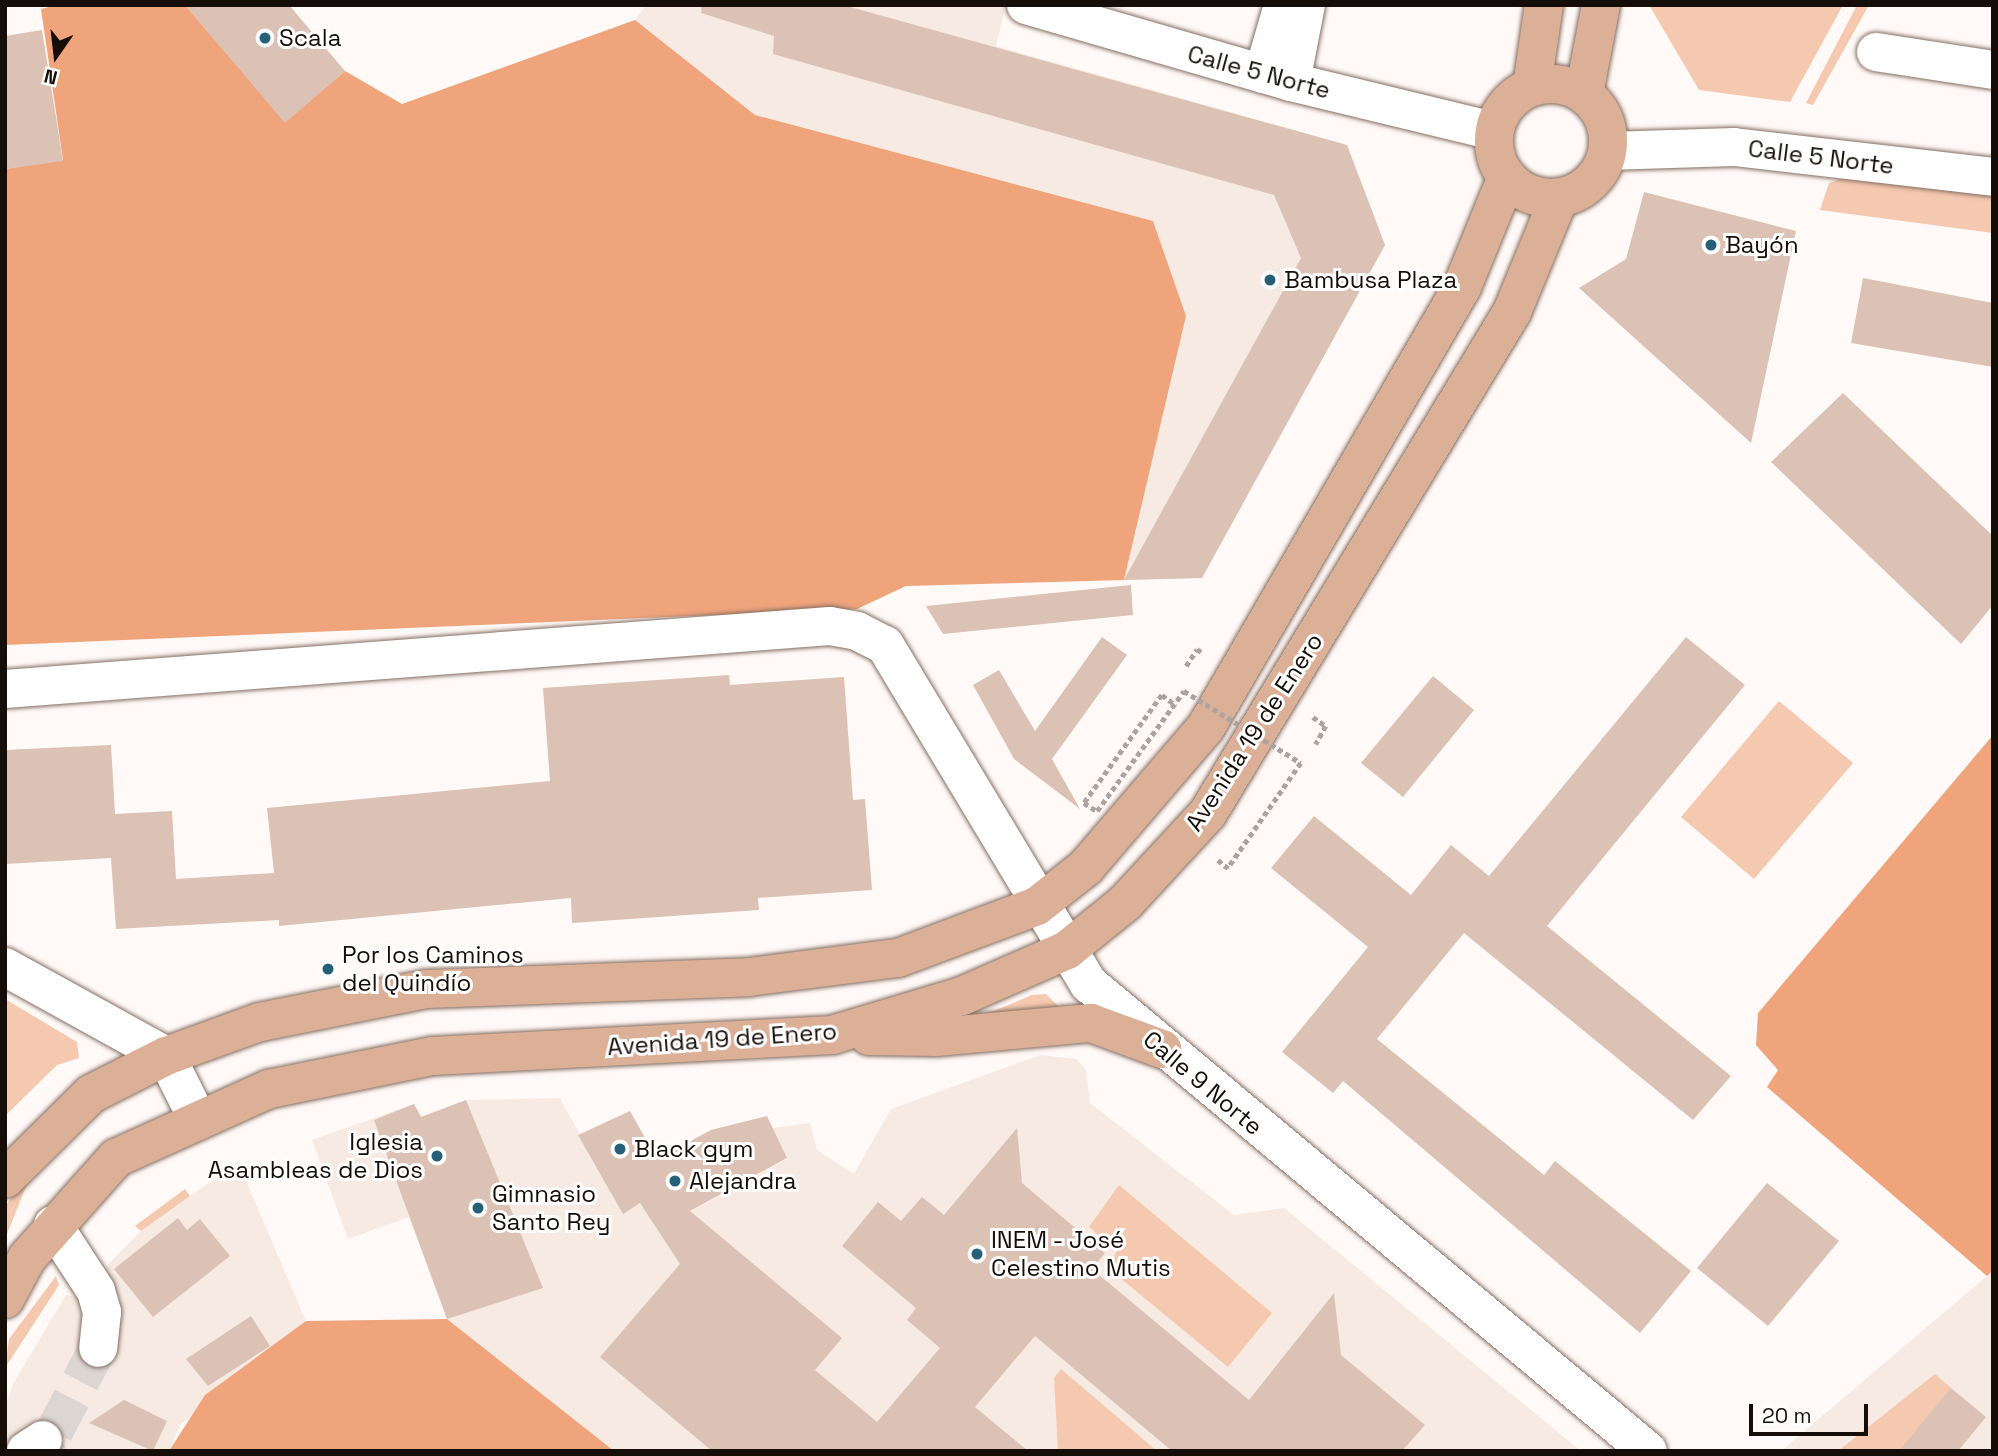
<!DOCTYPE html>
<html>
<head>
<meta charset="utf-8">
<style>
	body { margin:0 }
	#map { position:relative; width:1998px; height:1456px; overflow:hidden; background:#fff9f7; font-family:"Space Grotesk",sans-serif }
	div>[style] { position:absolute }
	.built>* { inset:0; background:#f6eae3 }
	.green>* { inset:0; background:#f5c8b0 }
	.forest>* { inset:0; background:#efa47c }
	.building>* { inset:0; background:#dbc2b5 }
	.minor-tunnel>* { height:38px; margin-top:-19px; transform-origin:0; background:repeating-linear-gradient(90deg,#dcd6d3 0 38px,transparent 0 57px) }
	.path>* { height:4.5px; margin-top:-2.25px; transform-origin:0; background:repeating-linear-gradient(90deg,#aaa3a0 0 5px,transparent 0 8.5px) }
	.roads { filter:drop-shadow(0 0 2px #856f63) drop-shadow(0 0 2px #856f63) }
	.minor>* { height:38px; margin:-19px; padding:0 19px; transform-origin:19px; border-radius:19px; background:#fff }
	.major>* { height:38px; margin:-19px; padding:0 19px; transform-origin:19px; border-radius:19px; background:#dcaf97 }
	.major>.ring { margin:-19px; padding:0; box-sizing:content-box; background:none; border:38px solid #dcaf97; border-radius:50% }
	.path-bridge>* { height:4.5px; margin-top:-2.25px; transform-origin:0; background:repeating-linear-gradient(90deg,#aaa3a0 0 5px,transparent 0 8.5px) }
	.dots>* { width:19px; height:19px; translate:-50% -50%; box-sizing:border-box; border:4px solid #fff; border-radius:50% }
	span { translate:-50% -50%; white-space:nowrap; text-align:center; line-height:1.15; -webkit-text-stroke:6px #fff; paint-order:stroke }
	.poi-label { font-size:24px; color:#150d08 }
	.left { translate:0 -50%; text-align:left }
	.right { translate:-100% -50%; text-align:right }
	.street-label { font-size:24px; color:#150d08 }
	.frame { position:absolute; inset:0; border:7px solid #150d08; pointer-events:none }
	.north { position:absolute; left:21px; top:21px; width:70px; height:70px; -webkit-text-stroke:5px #fff; paint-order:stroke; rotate:194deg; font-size:19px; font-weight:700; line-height:28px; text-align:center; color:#150d08 }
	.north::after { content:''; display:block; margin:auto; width:24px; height:32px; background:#150d08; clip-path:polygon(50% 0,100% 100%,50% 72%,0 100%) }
	.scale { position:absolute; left:1749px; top:1404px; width:119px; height:32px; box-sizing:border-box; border:4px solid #150d08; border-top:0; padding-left:9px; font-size:21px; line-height:24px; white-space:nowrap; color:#150d08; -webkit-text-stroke:5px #fff; paint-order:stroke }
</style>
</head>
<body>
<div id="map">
	<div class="built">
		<div style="clip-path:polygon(646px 5px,1006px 5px,996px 46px,1347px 145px,1385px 245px,1202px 578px,1124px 580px,1186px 316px,1153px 221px,755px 115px,635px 20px)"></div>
		<div style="clip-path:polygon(1040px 1055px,1076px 1059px,1086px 1070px,1090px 1103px,1234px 1215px,1284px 1208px,1581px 1451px,614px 1451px,447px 1319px,409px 1217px,348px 1239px,312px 1140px,414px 1104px,421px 1117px,466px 1100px,560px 1098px,623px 1213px,640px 1203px,658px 1229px,787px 1159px,773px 1128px,810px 1123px,817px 1150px,854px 1174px,891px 1109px)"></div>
		<div style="clip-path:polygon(238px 1162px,306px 1321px,180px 1425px,169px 1451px,5px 1451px,5px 1406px,13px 1384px,66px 1295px,76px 1297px,141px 1231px)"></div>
		<div style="clip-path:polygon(1993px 1270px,1993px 1451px,1781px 1451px,1987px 1276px)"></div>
	</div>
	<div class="green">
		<div style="clip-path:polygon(1649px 5px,1843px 5px,1790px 102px,1699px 90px)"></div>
		<div style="clip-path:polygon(1857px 5px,1869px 5px,1813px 105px,1806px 103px)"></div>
		<div style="clip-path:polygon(1846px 177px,1993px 195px,1993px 233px,1820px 210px,1829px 183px)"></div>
		<div style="clip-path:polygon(1779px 701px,1853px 763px,1754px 879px,1681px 817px)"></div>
		<div style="clip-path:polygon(1046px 994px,1060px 1008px,982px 1016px,1032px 995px)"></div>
		<div style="clip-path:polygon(5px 999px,77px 1042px,79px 1058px,57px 1065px,5px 1116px)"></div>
		<div style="clip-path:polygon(31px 1174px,5px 1239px,5px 1206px)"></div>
		<div style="clip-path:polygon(1119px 1185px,1272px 1313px,1228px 1367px,1108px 1268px,1117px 1251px,1089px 1227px)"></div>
		<div style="clip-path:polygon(185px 1189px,190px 1196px,141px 1231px,135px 1226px)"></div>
		<div style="clip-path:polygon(56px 1276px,59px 1285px,5px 1368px,9px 1339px)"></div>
		<div style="clip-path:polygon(1061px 1369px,1157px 1451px,1058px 1451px,1054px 1378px)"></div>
		<div style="clip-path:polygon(1935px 1374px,1951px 1388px,1902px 1451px,1838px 1451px)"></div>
	</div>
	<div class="forest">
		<div style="clip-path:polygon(57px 5px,185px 5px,285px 122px,345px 71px,402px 104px,635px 20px,755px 115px,1153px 221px,1186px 316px,1124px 580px,906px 586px,857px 609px,5px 645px,5px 169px,63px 160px,41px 9px)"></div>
		<div style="clip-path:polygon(1993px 735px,1993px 1270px,1987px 1276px,1767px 1087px,1778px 1070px,1756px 1045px,1758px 1013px)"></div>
		<div style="clip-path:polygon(447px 1319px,614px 1451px,169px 1451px,205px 1395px,306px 1321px)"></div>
	</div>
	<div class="building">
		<div style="clip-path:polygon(185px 5px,289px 5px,345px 71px,285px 123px)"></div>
		<div style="clip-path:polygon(702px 5px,843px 5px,1347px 145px,1385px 245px,1202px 578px,1124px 580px,1301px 258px,1274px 195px,773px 54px,774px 36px,701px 13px)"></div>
		<div style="clip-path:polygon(42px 30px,63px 161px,5px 169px,5px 36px)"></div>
		<div style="clip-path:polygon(1644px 192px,1796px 231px,1751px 443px,1579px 288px,1626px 259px)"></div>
		<div style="clip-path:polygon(1863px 278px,1993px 303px,1993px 367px,1851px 343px)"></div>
		<div style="clip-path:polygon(1843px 393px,1993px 536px,1993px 605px,1961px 644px,1771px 462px)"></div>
		<div style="clip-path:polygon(1131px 585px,1133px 615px,943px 634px,926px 606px)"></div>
		<div style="clip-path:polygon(1102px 637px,1127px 655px,1052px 759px,1080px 809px,1014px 759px,973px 685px,999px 670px,1035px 731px)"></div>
		<div style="clip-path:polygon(1686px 637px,1745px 685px,1547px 926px,1731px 1076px,1693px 1120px,1464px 933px,1377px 1039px,1544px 1175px,1555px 1161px,1691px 1271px,1640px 1333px,1343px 1081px,1333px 1093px,1282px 1052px,1368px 947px,1271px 868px,1314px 816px,1411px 895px,1451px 845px,1489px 876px)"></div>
		<div style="clip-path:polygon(729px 675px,730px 685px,844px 677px,853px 800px,865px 799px,872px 890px,758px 898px,759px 910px,572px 923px,571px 898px,279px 926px,279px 920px,116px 929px,111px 858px,5px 864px,5px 750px,111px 745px,115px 814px,172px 811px,176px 879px,274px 873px,267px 808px,550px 781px,543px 688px)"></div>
		<div style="clip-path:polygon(1433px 676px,1474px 710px,1403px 797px,1361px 763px)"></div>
		<div style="clip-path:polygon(466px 1100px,543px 1288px,447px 1319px,374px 1120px,414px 1104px,421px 1117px)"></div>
		<div style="clip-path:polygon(630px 1111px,657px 1159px,711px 1130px,767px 1116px,787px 1158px,690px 1211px,842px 1338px,815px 1370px,877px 1422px,940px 1348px,907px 1320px,916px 1308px,842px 1246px,878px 1202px,901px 1221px,922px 1197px,944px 1215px,1017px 1128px,1022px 1183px,1105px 1253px,1092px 1269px,1249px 1400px,1334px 1293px,1341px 1355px,1425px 1425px,1402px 1451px,1172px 1451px,1035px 1336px,975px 1407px,1028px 1451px,712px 1451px,600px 1357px,680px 1264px,640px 1203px,623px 1214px,578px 1135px)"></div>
		<div style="clip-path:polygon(1767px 1183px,1839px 1241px,1768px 1326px,1697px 1268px)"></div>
		<div style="clip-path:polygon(178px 1218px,187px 1230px,200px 1219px,230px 1256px,153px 1317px,114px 1269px)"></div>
		<div style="clip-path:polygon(251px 1316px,270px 1346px,208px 1386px,186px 1359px)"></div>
		<div style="clip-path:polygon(1951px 1388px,1986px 1417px,1958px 1451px,1899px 1451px)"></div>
		<div style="clip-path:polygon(124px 1400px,167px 1421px,153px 1451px,89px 1423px)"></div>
	</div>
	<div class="minor-tunnel">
		<div style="left:43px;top:1440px;width:14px;rotate:-36deg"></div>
		<div style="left:54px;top:1432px;width:95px;rotate:-62.4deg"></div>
	</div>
	<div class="path">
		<div style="left:1186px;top:666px;width:20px;rotate:-57deg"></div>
		<div style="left:1197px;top:649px;width:7px;rotate:34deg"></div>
		<div style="left:1162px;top:695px;width:17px;rotate:36deg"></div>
		<div style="left:1313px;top:717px;width:16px;rotate:35deg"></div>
		<div style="left:1326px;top:726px;width:21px;rotate:119deg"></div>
		<div style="left:1218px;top:860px;width:13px;rotate:39deg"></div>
	</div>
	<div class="roads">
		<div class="minor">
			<div style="left:1026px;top:5px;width:276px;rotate:16.2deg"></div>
			<div style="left:1291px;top:82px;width:209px;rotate:13.6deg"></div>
			<div style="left:1876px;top:52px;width:118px;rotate:8.7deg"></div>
			<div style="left:1263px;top:74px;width:72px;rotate:-73.8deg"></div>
			<div style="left:1291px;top:82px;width:78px;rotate:-79deg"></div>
			<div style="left:1608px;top:151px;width:126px;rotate:-1.8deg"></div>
			<div style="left:1734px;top:147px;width:261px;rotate:6.6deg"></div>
			<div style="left:5px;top:689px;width:827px;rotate:-4.37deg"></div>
			<div style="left:830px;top:626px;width:27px;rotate:10deg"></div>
			<div style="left:857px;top:631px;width:31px;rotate:27deg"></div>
			<div style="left:885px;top:645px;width:396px;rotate:59deg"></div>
			<div style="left:1089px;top:984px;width:728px;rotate:39.88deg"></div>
			<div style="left:5px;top:967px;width:184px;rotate:28.9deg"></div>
			<div style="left:166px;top:1056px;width:72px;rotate:63.4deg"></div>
			<div style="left:53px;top:1225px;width:79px;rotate:56.9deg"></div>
			<div style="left:96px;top:1291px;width:22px;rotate:74deg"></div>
			<div style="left:102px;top:1312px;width:36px;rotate:96deg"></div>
			<div style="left:26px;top:1451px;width:20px;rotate:-33deg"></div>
		</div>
		<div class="major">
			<div class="ring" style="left:1494px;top:84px;width:76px;height:76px"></div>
			<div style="left:1532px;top:86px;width:82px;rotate:-81.6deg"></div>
			<div style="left:1584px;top:94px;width:91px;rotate:-79.2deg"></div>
			<div style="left:869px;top:1036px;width:67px;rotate:0.9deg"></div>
			<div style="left:936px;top:1037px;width:156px;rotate:-5.2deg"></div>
			<div style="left:1091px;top:1023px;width:76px;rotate:20.1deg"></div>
			<div style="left:5px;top:1179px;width:121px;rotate:-44.7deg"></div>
			<div style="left:91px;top:1094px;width:84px;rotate:-26.9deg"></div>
			<div style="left:166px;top:1056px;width:100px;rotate:-19.9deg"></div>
			<div style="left:260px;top:1022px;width:170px;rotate:-11.2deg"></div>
			<div style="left:427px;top:989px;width:322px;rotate:-2.1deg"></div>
			<div style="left:749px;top:977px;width:150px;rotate:-7.3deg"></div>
			<div style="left:898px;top:958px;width:148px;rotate:-20.5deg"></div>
			<div style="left:1037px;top:906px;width:63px;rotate:-38.5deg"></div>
			<div style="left:1086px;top:867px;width:184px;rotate:-49.4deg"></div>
			<div style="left:1206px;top:727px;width:509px;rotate:-59.81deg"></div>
			<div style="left:1462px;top:287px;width:119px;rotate:-67.8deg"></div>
			<div style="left:5px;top:1299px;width:47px;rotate:-61.8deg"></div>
			<div style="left:27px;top:1258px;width:134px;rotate:-48.3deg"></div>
			<div style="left:116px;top:1158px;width:168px;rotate:-24.3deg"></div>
			<div style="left:269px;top:1089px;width:167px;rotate:-11.4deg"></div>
			<div style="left:433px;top:1056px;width:400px;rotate:-3deg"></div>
			<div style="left:832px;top:1035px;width:136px;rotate:-16.7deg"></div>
			<div style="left:962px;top:996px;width:115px;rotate:-23.7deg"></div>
			<div style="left:1067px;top:950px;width:75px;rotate:-39deg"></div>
			<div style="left:1125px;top:903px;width:122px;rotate:-47.3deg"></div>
			<div style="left:1208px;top:813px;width:586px;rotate:-58.75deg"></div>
			<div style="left:1512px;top:312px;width:123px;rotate:-67.6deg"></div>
		</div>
	</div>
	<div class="path-bridge">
		<div style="left:1162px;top:695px;width:133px;rotate:125.8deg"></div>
		<div style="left:1084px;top:803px;width:15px;rotate:32deg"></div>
		<div style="left:1097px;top:811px;width:148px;rotate:-54.1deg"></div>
		<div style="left:1184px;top:691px;width:137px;rotate:31.6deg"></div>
		<div style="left:1301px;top:763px;width:128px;rotate:124.8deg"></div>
	</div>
	<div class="dots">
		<div style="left:265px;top:38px;background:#256078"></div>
		<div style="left:1711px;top:245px;background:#256078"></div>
		<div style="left:1270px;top:280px;background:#256078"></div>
		<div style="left:328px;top:969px;background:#256078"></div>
		<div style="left:620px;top:1149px;background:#256078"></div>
		<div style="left:437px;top:1156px;background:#256078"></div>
		<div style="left:675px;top:1181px;background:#256078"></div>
		<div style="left:478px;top:1208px;background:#256078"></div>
		<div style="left:977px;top:1254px;background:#256078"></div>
	</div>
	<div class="poi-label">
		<span class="left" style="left:279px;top:38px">Scala</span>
		<span class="left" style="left:1725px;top:245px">Bayón</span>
		<span class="left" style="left:1284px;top:280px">Bambusa Plaza</span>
		<span class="left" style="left:342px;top:969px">Por los Caminos<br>del Quindío</span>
		<span class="right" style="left:423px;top:1156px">Iglesia<br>Asambleas de Dios</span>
		<span class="left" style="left:634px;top:1149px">Black gym</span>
		<span class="left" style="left:689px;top:1181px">Alejandra</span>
		<span class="left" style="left:492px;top:1208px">Gimnasio<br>Santo Rey</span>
		<span class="left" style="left:991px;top:1254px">INEM - José<br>Celestino Mutis</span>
	</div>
	<div class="street-label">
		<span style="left:1259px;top:72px;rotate:15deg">Calle 5 Norte</span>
		<span style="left:1821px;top:157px;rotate:7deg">Calle 5 Norte</span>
		<span style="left:1254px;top:732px;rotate:-57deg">Avenida 19 de Enero</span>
		<span style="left:722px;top:1039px;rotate:-4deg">Avenida 19 de Enero</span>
		<span style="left:1203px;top:1083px;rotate:40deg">Calle 9 Norte</span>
	</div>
	<div class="frame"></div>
	<div class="north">N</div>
	<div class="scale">20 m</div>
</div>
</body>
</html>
